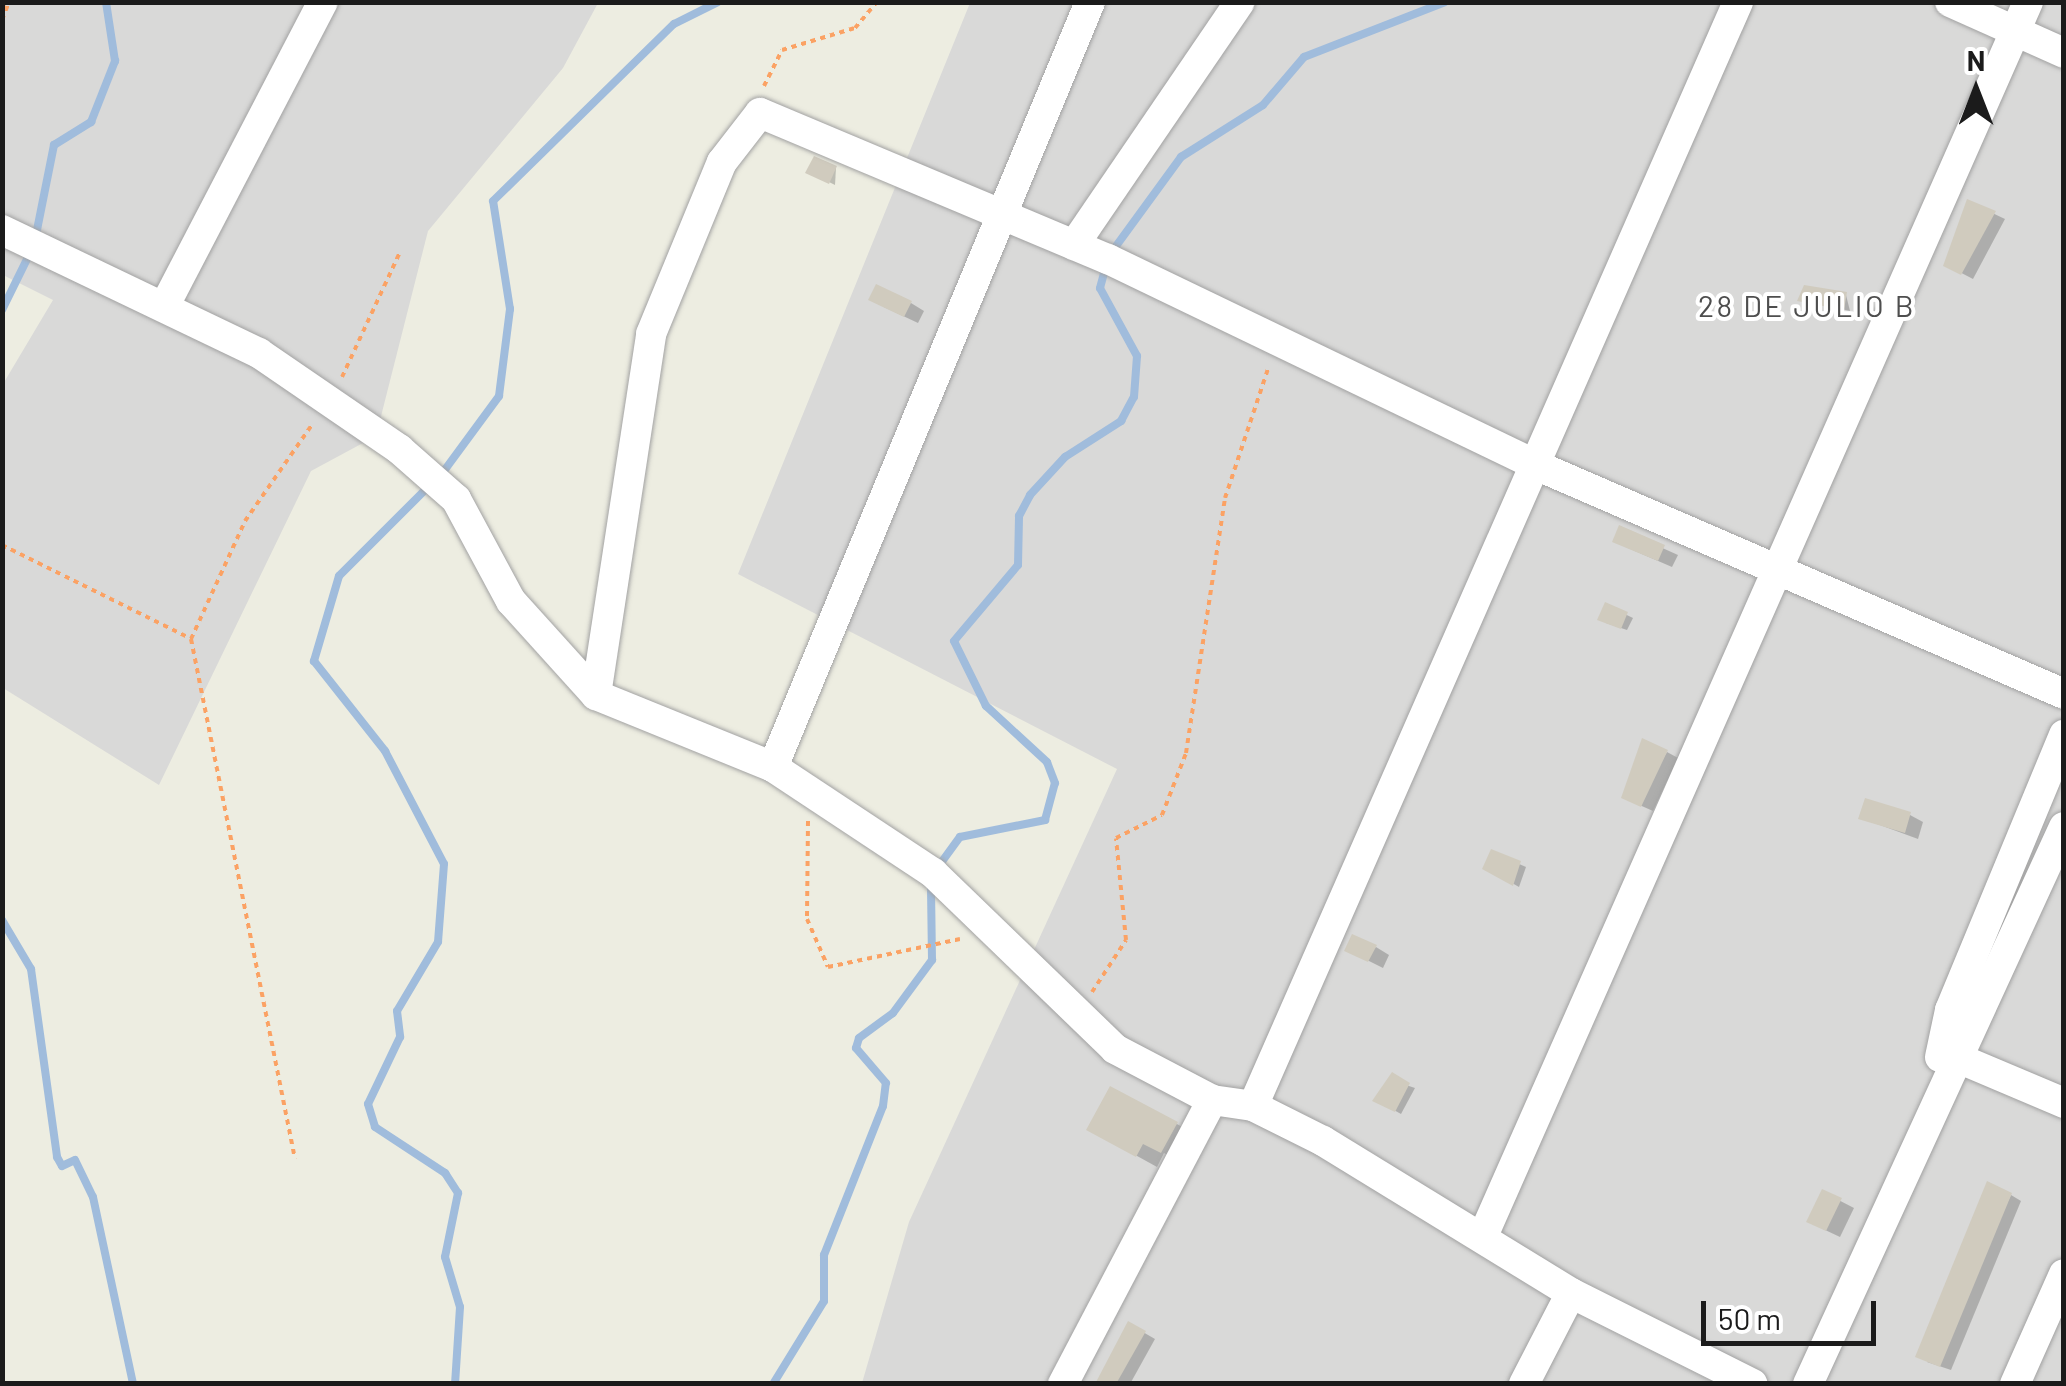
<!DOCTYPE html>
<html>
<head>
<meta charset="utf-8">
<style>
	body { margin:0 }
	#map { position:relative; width:2066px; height:1386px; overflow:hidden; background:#edede1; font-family:Barlow,sans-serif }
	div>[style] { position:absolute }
	.residential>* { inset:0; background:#d9d9d8 }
	.shadow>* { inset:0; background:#0003 }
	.stream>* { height:8px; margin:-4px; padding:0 4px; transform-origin:4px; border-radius:4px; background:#a0bcdc }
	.building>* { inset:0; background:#d0cbbe }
	.path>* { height:4px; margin-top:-2px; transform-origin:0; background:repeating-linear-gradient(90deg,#fba264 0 5px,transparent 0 10px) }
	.roads { filter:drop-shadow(0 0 2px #a2a2a2) drop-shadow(0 0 2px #a2a2a2) }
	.minor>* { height:30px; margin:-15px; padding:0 15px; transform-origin:15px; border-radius:15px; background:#fff }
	span { translate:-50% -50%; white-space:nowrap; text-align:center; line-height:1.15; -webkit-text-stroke:8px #fff; paint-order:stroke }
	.neighbourhood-label { font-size:30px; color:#4e4e4e; letter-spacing:2.5px }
	.frame { position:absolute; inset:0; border:5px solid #1b1b1b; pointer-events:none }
	.north { position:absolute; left:1926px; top:40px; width:100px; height:100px; -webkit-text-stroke:8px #fff; paint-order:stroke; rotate:0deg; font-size:28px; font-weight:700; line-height:40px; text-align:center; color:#1b1b1b }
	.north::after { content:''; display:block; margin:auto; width:35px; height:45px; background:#1b1b1b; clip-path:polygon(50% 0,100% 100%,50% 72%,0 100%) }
	.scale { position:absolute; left:1701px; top:1301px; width:175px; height:45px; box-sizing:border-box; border:5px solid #1b1b1b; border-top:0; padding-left:12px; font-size:30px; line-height:35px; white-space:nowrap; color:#1b1b1b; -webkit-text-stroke:8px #fff; paint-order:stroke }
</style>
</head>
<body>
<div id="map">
	<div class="residential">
		<div style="clip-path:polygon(2px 3px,598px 3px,563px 68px,428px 231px,376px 436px,311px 471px,159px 785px,3px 688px,3px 384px,53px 300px,3px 275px)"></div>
		<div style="clip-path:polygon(970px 3px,2063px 3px,2063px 1383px,862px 1383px,909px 1222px,1117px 769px,738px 574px)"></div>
	</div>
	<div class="shadow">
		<div style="clip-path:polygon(836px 168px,835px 185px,809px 172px)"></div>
		<div style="clip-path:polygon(1969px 202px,2005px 219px,1973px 279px,1946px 265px)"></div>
		<div style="clip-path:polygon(1846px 295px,1850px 311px,1800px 300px)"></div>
		<div style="clip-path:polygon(911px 303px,924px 311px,918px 323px,884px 307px)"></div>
		<div style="clip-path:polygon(1620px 529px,1678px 555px,1672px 567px,1628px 548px)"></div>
		<div style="clip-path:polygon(1606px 605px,1633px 618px,1627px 630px,1606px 623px)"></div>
		<div style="clip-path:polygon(1667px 752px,1678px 758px,1653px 811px,1635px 803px)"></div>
		<div style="clip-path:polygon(1910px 815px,1923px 822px,1918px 839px,1861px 818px)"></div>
		<div style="clip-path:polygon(1492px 852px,1526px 867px,1519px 887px,1486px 868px)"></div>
		<div style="clip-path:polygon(1376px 947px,1389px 955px,1383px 968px,1361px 957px)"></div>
		<div style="clip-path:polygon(1391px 1080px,1415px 1088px,1401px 1114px,1376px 1100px)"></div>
		<div style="clip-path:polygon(1177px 1124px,1197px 1136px,1183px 1163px,1164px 1153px,1157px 1167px,1110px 1141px)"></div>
		<div style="clip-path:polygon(1823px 1192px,1854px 1208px,1840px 1237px,1823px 1229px)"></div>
		<div style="clip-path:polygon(2011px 1195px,2021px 1201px,1951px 1370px,1927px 1362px)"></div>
		<div style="clip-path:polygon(1129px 1324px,1155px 1339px,1130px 1384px,1104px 1384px)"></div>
	</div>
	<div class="stream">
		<div style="left:35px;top:240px;width:97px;rotate:-78.7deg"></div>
		<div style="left:54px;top:145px;width:44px;rotate:-31.9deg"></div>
		<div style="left:91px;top:122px;width:66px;rotate:-68.5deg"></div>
		<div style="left:115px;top:61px;width:60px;rotate:-98.7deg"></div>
		<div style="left:1111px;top:253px;width:119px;rotate:-53.9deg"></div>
		<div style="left:1181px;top:157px;width:97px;rotate:-32.4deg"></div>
		<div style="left:1263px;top:105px;width:63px;rotate:-49.5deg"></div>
		<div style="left:1304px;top:57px;width:151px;rotate:-21.3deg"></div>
		<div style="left:2px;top:310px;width:64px;rotate:-63.8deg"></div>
		<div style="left:441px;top:475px;width:98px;rotate:-53.7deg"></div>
		<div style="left:499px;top:396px;width:88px;rotate:-82.8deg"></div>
		<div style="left:510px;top:309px;width:109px;rotate:-98.9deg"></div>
		<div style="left:493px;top:201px;width:253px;rotate:-44.4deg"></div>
		<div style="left:674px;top:24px;width:49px;rotate:-26.6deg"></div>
		<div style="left:431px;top:484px;width:130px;rotate:135deg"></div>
		<div style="left:339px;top:576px;width:89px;rotate:106.4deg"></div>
		<div style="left:314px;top:661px;width:115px;rotate:51.7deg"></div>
		<div style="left:385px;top:751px;width:127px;rotate:62.4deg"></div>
		<div style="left:444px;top:864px;width:78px;rotate:94.4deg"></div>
		<div style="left:438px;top:942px;width:80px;rotate:120.7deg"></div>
		<div style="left:397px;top:1011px;width:26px;rotate:83deg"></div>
		<div style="left:400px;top:1037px;width:74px;rotate:115.5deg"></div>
		<div style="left:368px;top:1104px;width:24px;rotate:73deg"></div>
		<div style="left:375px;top:1127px;width:84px;rotate:33.3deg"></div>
		<div style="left:445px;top:1173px;width:24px;rotate:57deg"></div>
		<div style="left:458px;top:1193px;width:65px;rotate:101.5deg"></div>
		<div style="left:445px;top:1257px;width:52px;rotate:73.3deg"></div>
		<div style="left:460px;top:1307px;width:77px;rotate:93.7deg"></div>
		<div style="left:938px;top:867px;width:37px;rotate:-54deg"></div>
		<div style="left:960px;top:837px;width:87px;rotate:-11.3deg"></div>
		<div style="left:1045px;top:820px;width:38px;rotate:-75deg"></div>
		<div style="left:1055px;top:783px;width:22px;rotate:-111deg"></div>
		<div style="left:1047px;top:762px;width:83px;rotate:-137.4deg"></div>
		<div style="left:986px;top:706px;width:72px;rotate:-116.2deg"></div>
		<div style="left:954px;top:641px;width:99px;rotate:-49.9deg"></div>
		<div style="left:1018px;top:565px;width:49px;rotate:-88.8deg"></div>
		<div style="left:1019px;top:516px;width:24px;rotate:-62deg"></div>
		<div style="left:1030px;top:495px;width:52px;rotate:-47.4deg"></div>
		<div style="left:1065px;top:457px;width:67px;rotate:-32.7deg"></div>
		<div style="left:1121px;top:421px;width:27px;rotate:-62deg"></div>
		<div style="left:1134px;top:397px;width:41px;rotate:-85.8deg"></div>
		<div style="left:1137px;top:356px;width:77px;rotate:-118.6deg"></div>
		<div style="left:1100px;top:288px;width:23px;rotate:-75deg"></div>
		<div style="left:2px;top:920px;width:57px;rotate:59.4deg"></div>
		<div style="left:31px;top:969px;width:190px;rotate:82.1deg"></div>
		<div style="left:57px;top:1157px;width:10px;rotate:61deg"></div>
		<div style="left:62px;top:1166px;width:14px;rotate:-25deg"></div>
		<div style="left:75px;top:1160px;width:41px;rotate:64.1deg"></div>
		<div style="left:93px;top:1197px;width:191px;rotate:77.9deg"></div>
		<div style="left:773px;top:1384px;width:97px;rotate:-58.4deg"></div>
		<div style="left:824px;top:1301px;width:46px;rotate:-90deg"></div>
		<div style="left:824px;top:1255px;width:160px;rotate:-68.4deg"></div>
		<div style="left:883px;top:1106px;width:23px;rotate:-83deg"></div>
		<div style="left:886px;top:1083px;width:46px;rotate:-130.6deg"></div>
		<div style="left:856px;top:1048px;width:10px;rotate:-73deg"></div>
		<div style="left:859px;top:1038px;width:42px;rotate:-36.3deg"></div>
		<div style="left:893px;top:1013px;width:66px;rotate:-53.7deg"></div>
		<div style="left:932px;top:960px;width:76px;rotate:-90.8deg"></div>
	</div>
	<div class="building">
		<div style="clip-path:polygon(814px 156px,837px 166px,829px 184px,805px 173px)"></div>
		<div style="clip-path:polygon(1967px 199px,1996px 211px,1961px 275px,1943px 266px)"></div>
		<div style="clip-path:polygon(876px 284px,912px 301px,904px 317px,868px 300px)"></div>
		<div style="clip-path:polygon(1804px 285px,1847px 292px,1844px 310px,1797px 301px)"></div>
		<div style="clip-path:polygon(1619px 525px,1665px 545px,1658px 561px,1612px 542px)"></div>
		<div style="clip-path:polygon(1605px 602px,1628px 612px,1621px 629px,1597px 620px)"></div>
		<div style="clip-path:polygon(1642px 738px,1668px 750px,1641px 807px,1621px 798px)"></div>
		<div style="clip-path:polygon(1865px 798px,1911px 812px,1905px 833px,1858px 819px)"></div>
		<div style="clip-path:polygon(1491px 849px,1521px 861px,1513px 886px,1482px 869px)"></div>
		<div style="clip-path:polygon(1352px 934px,1377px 945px,1368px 962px,1344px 951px)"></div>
		<div style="clip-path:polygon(1392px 1072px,1410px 1083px,1395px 1112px,1372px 1101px)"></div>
		<div style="clip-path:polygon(1110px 1086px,1178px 1122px,1161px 1153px,1143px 1144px,1136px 1157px,1086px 1130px)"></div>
		<div style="clip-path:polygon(1987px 1181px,2012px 1193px,1940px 1367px,1915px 1357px)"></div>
		<div style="clip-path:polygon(1822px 1189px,1842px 1198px,1826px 1231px,1806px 1222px)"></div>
		<div style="clip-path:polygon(1128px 1321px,1146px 1331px,1116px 1384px,1095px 1384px)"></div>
	</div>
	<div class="path">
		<div style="left:2px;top:20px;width:19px;rotate:-69deg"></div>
		<div style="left:764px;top:86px;width:40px;rotate:-63.4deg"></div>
		<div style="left:782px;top:50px;width:76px;rotate:-16.8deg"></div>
		<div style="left:855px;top:28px;width:34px;rotate:-50deg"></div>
		<div style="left:342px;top:377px;width:138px;rotate:-65.1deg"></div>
		<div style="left:2px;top:545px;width:211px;rotate:26.4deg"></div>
		<div style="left:191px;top:639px;width:130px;rotate:-65.4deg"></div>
		<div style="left:245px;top:521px;width:119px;rotate:-55.2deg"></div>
		<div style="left:191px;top:639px;width:530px;rotate:78.69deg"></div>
		<div style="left:808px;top:821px;width:98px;rotate:90.6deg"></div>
		<div style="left:807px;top:919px;width:52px;rotate:66.4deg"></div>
		<div style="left:828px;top:967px;width:135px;rotate:-12deg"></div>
		<div style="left:1092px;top:992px;width:62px;rotate:-56.8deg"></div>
		<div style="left:1126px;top:940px;width:102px;rotate:-95.6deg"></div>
		<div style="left:1116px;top:838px;width:51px;rotate:-26.6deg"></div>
		<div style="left:1162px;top:815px;width:66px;rotate:-68.8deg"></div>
		<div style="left:1186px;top:753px;width:258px;rotate:-81.3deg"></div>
		<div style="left:1225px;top:498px;width:139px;rotate:-71.6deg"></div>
	</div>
	<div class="roads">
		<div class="minor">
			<div style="left:1950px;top:2px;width:125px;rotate:24.1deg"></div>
			<div style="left:2px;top:230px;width:285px;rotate:25.6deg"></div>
			<div style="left:259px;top:353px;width:170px;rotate:34.4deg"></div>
			<div style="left:399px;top:449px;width:76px;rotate:41.3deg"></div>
			<div style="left:456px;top:499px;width:116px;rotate:61.7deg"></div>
			<div style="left:511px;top:601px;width:127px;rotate:47.9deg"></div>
			<div style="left:596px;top:695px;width:191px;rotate:22.1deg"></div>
			<div style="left:773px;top:767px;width:192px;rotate:33.5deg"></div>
			<div style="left:933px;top:873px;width:253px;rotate:44deg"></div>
			<div style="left:1115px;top:1049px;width:110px;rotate:27.7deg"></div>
			<div style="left:1212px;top:1100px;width:41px;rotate:8.3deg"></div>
			<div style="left:1253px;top:1106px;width:78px;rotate:26.6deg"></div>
			<div style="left:1323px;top:1141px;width:291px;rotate:31.5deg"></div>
			<div style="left:1571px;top:1293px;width:203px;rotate:26.6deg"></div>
			<div style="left:1074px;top:245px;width:294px;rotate:-55.7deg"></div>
			<div style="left:165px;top:305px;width:342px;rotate:-62.5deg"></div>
			<div style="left:596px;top:695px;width:365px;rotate:-81.3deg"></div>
			<div style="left:651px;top:334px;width:186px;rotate:-67.6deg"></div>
			<div style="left:722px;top:162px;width:62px;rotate:-52.2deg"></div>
			<div style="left:760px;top:113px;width:377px;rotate:22.8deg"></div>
			<div style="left:1108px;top:259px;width:477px;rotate:25.7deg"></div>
			<div style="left:1538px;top:466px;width:573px;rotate:23.43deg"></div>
			<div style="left:773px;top:767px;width:828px;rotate:-67.49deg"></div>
			<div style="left:1953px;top:1056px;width:121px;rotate:22.9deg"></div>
			<div style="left:1940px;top:1057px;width:48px;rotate:-78deg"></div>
			<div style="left:1950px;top:1010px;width:298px;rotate:-67.5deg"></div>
			<div style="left:1253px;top:1106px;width:1206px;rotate:-66.28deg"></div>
			<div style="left:1483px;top:1236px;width:1349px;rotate:-66.17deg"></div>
			<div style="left:1063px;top:1384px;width:321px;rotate:-62.3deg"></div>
			<div style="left:1524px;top:1384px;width:102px;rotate:-62.7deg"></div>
			<div style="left:1808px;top:1384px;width:613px;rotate:-65.32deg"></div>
			<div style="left:2015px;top:1384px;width:120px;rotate:-66deg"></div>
		</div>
	</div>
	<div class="neighbourhood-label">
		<span style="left:1807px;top:305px">28 DE JULIO B</span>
	</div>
	<div class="frame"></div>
	<div class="north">N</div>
	<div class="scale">50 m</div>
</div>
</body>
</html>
